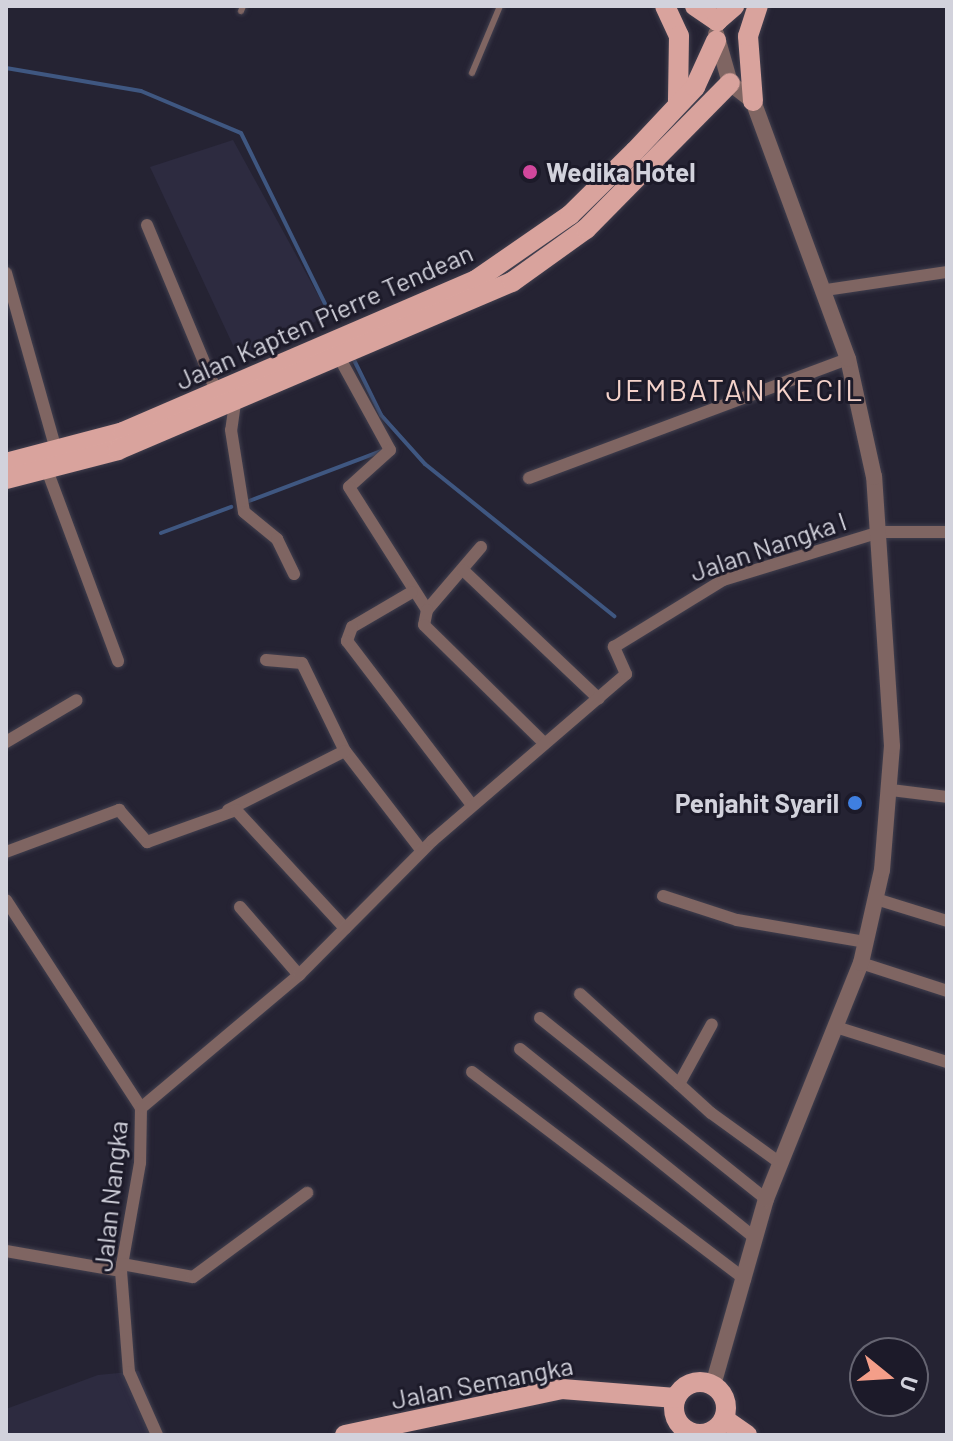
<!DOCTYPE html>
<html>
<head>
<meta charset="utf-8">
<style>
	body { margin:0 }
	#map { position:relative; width:953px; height:1441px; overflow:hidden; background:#252333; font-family:Barlow,sans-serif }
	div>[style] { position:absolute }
	.built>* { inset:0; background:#2d2b40 }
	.stream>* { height:4px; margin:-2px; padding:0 2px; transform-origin:2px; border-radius:2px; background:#3f5781 }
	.roads { filter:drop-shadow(0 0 2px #413f4e) drop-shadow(0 0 2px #413f4e) }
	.service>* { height:6px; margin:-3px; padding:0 3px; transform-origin:3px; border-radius:3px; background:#7f6562 }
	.minor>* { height:12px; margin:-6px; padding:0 6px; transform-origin:6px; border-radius:6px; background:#7f6562 }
	.tertiary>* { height:16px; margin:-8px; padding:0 8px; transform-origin:8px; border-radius:8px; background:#7f6562 }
	.primary>* { height:20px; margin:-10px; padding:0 10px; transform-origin:10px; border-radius:10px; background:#d9a39d }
	.primary>.ring { margin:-10px; padding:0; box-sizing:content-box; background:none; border:20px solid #d9a39d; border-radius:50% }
	.dots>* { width:22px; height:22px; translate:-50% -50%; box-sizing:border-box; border:4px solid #1c1a29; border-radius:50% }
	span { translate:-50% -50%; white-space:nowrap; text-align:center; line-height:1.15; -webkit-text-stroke:6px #1c1a29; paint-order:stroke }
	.poi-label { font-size:26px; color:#d2d2dc; font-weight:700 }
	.left { translate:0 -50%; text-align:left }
	.right { translate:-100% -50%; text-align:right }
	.street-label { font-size:26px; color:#d2d2dc }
	.quarter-label { font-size:30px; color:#f4d2ca; letter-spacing:2px }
	.frame { position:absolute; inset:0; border:8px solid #d2d2dc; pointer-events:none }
	.north { position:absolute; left:849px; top:1337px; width:80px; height:80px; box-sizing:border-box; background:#1c1a29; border:2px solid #656471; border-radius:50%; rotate:108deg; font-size:22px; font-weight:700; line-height:32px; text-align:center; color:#d2d2dc }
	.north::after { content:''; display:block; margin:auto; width:28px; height:36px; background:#f49e89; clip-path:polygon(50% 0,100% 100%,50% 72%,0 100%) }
</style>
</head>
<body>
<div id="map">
	<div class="built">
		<div style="clip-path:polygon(233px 140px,329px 315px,239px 358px,150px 167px)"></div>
		<div style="clip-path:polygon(139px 1371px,162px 1435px,6px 1435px,6px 1409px,98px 1375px)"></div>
	</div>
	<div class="stream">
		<div style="left:6px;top:68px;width:137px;rotate:9.7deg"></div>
		<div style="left:141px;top:91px;width:108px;rotate:22.8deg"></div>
		<div style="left:241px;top:133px;width:191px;rotate:63.8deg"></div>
		<div style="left:352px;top:356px;width:66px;rotate:63.8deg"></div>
		<div style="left:381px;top:415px;width:66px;rotate:48.1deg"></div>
		<div style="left:425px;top:464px;width:243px;rotate:38.8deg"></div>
		<div style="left:249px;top:501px;width:144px;rotate:-20.7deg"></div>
		<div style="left:161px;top:533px;width:75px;rotate:-20.4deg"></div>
	</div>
	<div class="roads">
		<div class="service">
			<div style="left:241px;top:11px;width:5px;rotate:-68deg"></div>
			<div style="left:472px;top:73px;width:73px;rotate:-67.3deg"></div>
		</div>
		<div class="minor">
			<div style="left:147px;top:225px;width:187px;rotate:67.4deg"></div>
			<div style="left:6px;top:273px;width:187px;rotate:74.2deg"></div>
			<div style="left:826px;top:290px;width:122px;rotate:-8.5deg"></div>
			<div style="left:339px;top:357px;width:106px;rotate:61.3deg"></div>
			<div style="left:390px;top:450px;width:55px;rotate:137.9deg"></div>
			<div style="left:349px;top:487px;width:146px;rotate:57.6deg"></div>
			<div style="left:235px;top:403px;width:27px;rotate:98deg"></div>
			<div style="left:231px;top:430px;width:83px;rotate:81deg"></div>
			<div style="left:244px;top:512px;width:43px;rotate:39.3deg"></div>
			<div style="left:277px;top:539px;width:39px;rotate:64deg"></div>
			<div style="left:47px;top:470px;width:204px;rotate:69.6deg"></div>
			<div style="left:529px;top:478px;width:340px;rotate:-20.5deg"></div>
			<div style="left:481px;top:547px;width:83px;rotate:130.6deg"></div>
			<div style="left:427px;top:610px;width:15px;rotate:101deg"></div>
			<div style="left:424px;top:625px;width:168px;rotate:44.5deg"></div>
			<div style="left:463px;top:570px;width:187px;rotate:43.5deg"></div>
			<div style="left:412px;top:592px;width:69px;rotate:149.7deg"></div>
			<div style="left:352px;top:627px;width:15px;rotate:110deg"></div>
			<div style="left:347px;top:641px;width:206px;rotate:52.7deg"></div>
			<div style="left:266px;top:660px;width:36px;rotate:5deg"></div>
			<div style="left:302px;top:663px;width:98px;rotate:64deg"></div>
			<div style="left:345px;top:751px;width:126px;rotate:52.4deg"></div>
			<div style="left:6px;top:742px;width:82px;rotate:-30.6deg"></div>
			<div style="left:891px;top:790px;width:56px;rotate:7.1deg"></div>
			<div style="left:228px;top:810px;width:131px;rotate:-26.8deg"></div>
			<div style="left:6px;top:852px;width:121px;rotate:-20.4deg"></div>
			<div style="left:119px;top:810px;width:43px;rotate:48.8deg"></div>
			<div style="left:147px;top:842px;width:95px;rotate:-19.8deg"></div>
			<div style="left:236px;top:810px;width:161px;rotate:47.3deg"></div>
			<div style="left:663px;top:896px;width:78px;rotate:18deg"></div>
			<div style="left:737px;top:920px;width:131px;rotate:9.7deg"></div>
			<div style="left:876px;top:899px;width:74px;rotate:17.2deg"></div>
			<div style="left:6px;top:900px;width:248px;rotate:57deg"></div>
			<div style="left:141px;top:1108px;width:55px;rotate:91deg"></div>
			<div style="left:140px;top:1163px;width:110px;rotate:100deg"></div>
			<div style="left:121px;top:1271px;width:101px;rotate:85.5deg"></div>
			<div style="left:129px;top:1372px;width:69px;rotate:66deg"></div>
			<div style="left:240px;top:907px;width:90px;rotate:49.1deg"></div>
			<div style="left:861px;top:963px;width:90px;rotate:18deg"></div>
			<div style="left:580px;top:994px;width:177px;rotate:42.3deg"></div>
			<div style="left:711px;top:1113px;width:85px;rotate:35.9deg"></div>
			<div style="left:540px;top:1018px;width:290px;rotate:38.7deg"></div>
			<div style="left:839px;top:1028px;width:113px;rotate:17.5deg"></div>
			<div style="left:520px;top:1049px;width:302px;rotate:38.8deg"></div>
			<div style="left:472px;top:1072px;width:343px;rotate:37.2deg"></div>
			<div style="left:679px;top:1084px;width:68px;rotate:-61.2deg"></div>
			<div style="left:141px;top:1108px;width:207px;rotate:-40.1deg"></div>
			<div style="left:299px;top:975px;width:189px;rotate:-45.2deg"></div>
			<div style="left:432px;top:841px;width:256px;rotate:-40.7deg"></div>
			<div style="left:626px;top:674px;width:30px;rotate:-114deg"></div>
			<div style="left:614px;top:647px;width:128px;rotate:-31.6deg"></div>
			<div style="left:723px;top:580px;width:164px;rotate:-17deg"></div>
			<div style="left:880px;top:532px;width:67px"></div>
			<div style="left:6px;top:1251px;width:117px;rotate:9.9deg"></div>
			<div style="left:122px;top:1264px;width:72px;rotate:10.4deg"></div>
			<div style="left:193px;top:1277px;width:142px;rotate:-36.4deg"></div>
		</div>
		<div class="tertiary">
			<div style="left:713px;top:1385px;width:193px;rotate:-74.1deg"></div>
			<div style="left:766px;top:1199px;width:254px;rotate:-68.1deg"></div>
			<div style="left:861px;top:963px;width:95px;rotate:-77.3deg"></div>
			<div style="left:882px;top:870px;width:124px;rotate:-85.4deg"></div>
			<div style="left:892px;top:746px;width:270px;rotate:-93.8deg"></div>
			<div style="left:874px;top:477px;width:121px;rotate:-102.4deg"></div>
			<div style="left:848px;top:359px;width:275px;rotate:-110.2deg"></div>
			<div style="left:753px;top:101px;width:29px;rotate:-142deg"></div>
			<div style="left:730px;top:83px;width:51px;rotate:-105.9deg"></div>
			<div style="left:683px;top:1435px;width:6px;rotate:-59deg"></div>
		</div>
		<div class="primary">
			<div style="left:665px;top:6px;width:33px;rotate:65deg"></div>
			<div style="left:679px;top:36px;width:66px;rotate:90.9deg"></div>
			<div style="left:695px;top:6px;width:27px;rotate:34deg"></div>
			<div style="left:717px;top:21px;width:23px;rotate:-41deg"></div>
			<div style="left:753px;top:101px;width:65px;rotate:-94.4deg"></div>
			<div style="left:748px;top:36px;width:32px;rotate:-72deg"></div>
			<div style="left:6px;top:463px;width:121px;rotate:-14.8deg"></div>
			<div style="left:123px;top:432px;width:384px;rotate:-23.3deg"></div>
			<div style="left:476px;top:280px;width:114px;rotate:-34.7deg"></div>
			<div style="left:570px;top:215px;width:91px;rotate:-44.6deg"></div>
			<div style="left:635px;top:151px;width:88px;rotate:-46.8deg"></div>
			<div style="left:695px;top:87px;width:51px;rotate:-65.5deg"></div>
			<div style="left:6px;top:479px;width:116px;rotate:-14.5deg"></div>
			<div style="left:118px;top:450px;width:428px;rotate:-23.1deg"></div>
			<div style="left:512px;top:282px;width:91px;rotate:-35.6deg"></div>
			<div style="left:586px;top:229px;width:205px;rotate:-45.4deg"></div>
			<div class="ring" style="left:674px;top:1382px;width:32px;height:32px"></div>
			<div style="left:724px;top:1419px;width:28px;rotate:35deg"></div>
			<div style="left:345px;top:1435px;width:222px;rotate:-12deg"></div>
			<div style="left:562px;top:1389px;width:114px;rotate:4.5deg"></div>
		</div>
	</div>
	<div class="dots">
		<div style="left:530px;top:172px;background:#d1479c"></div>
		<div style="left:855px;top:803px;background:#3f7fe0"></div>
	</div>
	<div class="poi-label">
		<span class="left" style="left:546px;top:172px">Wedika Hotel</span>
		<span class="right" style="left:839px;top:803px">Penjahit Syaril</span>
	</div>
	<div class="street-label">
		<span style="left:324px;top:316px;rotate:-24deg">Jalan Kapten Pierre Tendean</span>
		<span style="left:768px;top:546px;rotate:-19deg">Jalan Nangka I</span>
		<span style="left:110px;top:1196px;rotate:-84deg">Jalan Nangka</span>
		<span style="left:482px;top:1382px;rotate:-11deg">Jalan Semangka</span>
	</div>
	<div class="quarter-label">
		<span style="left:735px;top:389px">JEMBATAN KECIL</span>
	</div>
	<div class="frame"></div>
	<div class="north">U</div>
</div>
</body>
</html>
